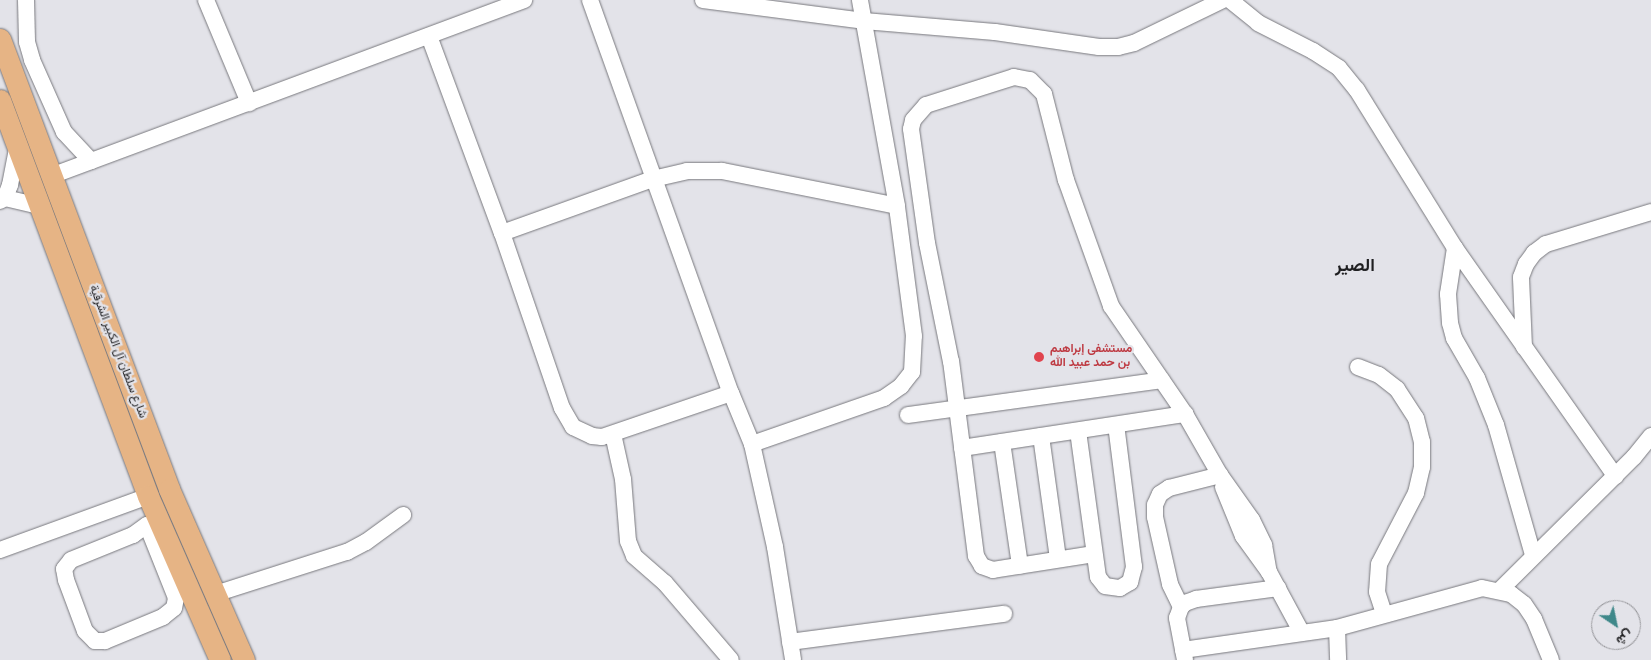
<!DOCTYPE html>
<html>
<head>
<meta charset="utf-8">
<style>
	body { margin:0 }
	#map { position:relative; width:1651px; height:660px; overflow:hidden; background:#e3e3e9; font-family:Overpass,Vazirmatn,sans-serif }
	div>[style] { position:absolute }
	.roads { filter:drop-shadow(0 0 1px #78787d) drop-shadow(0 0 1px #78787d) }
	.minor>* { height:16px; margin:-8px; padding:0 8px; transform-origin:8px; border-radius:8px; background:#fff }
	.major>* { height:21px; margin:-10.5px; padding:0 10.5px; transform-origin:10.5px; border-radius:10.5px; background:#e6b485 }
	.dots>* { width:14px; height:14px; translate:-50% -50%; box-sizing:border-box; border:2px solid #e3e3e9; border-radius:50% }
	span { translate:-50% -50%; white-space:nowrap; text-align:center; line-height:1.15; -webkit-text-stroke:4.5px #e3e3e9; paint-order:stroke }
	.health-label { font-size:12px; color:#be3a42; font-weight:700 }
	.left { translate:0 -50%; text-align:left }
	.street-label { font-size:12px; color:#1f1f21 }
	.district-label { font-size:18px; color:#1f1f21; font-weight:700 }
	.north { position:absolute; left:1591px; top:600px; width:50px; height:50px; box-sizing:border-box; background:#e3e3e9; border:1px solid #959599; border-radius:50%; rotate:146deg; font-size:14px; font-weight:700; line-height:20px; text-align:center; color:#1f1f21 }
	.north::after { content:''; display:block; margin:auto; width:18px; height:22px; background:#3f888a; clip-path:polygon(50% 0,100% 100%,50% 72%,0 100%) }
</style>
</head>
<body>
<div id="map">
	<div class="roads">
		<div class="minor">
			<div style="left:26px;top:0;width:42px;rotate:88.6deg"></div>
			<div style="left:27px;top:42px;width:19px;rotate:74deg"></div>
			<div style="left:32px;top:60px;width:79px;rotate:66deg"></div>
			<div style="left:64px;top:132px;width:40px;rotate:47deg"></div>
			<div style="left:206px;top:0;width:112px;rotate:67.3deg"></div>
			<div style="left:590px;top:0;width:418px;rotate:70.3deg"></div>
			<div style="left:731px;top:393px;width:55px;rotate:67.6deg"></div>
			<div style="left:752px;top:444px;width:106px;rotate:77.4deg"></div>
			<div style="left:775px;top:547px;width:114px;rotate:80.9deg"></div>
			<div style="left:703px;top:0;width:162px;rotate:7.4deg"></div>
			<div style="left:864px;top:21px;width:131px;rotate:4.8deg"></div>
			<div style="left:995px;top:32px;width:105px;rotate:8.2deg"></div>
			<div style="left:1099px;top:47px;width:19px"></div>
			<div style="left:1118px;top:47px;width:16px;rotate:-14deg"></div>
			<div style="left:1134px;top:43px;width:99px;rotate:-25.8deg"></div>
			<div style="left:1230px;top:0;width:36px;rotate:39deg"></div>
			<div style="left:1258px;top:23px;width:62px;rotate:27deg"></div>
			<div style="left:1313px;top:51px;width:31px;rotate:33deg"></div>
			<div style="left:1339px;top:68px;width:28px;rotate:51deg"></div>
			<div style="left:1357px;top:90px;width:186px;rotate:58.2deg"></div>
			<div style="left:1455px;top:248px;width:279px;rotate:54.9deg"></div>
			<div style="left:429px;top:36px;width:210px;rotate:69.7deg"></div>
			<div style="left:502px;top:233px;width:185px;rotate:71.1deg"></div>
			<div style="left:562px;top:408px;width:22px;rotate:60deg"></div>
			<div style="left:573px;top:427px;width:21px;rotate:25deg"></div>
			<div style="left:592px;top:436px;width:10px;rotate:6deg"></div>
			<div style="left:602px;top:437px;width:136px;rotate:-18.8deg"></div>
			<div style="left:51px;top:176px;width:505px;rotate:-20.41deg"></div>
			<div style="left:5px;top:198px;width:36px;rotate:13deg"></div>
			<div style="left:0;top:201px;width:6px;rotate:-31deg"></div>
			<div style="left:5px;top:198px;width:14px;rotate:-69deg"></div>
			<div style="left:10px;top:185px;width:38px;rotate:-79deg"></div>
			<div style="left:502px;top:233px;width:160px;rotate:-19.7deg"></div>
			<div style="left:653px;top:179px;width:35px;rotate:-13deg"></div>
			<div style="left:687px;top:171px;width:35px"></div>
			<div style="left:722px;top:171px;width:178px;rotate:11.3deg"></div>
			<div style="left:1455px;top:248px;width:47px;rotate:98.7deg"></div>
			<div style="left:1448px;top:294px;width:29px;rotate:86deg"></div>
			<div style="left:1450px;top:323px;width:16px;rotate:75deg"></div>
			<div style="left:1454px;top:338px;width:46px;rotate:60.1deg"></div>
			<div style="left:1477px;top:378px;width:51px;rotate:68deg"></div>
			<div style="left:1496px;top:425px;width:135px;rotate:74.1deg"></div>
			<div style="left:1524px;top:347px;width:70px;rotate:-92.5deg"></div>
			<div style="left:1521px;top:277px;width:14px;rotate:-69deg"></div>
			<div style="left:1526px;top:264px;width:14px;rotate:-54deg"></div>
			<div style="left:1534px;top:253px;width:15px;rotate:-37deg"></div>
			<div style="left:1546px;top:244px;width:110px;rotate:-16.9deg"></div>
			<div style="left:1358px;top:367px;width:22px;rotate:21deg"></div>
			<div style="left:1379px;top:375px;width:23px;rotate:38deg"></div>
			<div style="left:1397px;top:389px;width:35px;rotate:57deg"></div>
			<div style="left:1416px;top:418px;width:25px;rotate:76deg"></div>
			<div style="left:1422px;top:442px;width:25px;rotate:90deg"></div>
			<div style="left:1422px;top:467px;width:27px;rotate:103deg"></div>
			<div style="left:1416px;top:493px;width:80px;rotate:117.5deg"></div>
			<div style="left:1379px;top:564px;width:28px;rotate:94deg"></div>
			<div style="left:1377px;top:592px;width:23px;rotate:72deg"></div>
			<div style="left:908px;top:415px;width:256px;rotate:-7.8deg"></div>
			<div style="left:1078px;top:431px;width:147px;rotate:82.2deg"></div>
			<div style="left:1098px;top:577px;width:11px;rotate:52deg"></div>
			<div style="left:1105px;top:586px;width:15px;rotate:8deg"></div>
			<div style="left:1120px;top:588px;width:12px;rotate:-31deg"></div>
			<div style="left:1130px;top:582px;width:16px;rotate:-75deg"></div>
			<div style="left:1134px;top:567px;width:143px;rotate:-97.2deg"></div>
			<div style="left:613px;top:434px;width:46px;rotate:77.5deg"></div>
			<div style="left:623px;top:479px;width:62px;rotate:85.4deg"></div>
			<div style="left:628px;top:541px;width:16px;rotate:68deg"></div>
			<div style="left:634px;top:556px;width:41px;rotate:41.1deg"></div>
			<div style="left:665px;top:583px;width:101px;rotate:49.4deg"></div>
			<div style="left:1041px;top:436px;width:124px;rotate:82.1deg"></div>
			<div style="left:1002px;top:442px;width:125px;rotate:81.7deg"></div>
			<div style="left:752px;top:444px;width:140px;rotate:-19.2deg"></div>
			<div style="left:884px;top:398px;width:21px;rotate:-35deg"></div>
			<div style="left:901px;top:386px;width:18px;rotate:-52deg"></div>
			<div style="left:912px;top:372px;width:36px;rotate:-87deg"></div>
			<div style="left:914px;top:336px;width:131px;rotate:-97.5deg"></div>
			<div style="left:897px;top:206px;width:209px;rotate:-100.2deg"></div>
			<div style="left:962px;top:448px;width:226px;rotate:-8.7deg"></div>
			<div style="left:1223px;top:487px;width:53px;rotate:67.8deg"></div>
			<div style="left:1243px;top:536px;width:44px;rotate:54.2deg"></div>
			<div style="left:1269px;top:572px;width:69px;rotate:61.6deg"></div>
			<div style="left:147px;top:525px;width:79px;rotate:68.3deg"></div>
			<div style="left:176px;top:598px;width:10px;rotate:101deg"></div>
			<div style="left:174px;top:608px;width:14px;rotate:141deg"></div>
			<div style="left:163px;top:617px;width:63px;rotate:157.5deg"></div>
			<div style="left:105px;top:641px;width:10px;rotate:180deg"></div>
			<div style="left:95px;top:641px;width:14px;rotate:-135deg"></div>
			<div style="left:85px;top:631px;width:54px;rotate:-110.4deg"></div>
			<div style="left:66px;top:580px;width:11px;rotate:-100deg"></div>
			<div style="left:64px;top:569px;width:11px;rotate:-52deg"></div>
			<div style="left:71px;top:560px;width:67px;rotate:-22deg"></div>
			<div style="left:133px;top:535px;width:17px;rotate:-36deg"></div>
			<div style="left:0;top:550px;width:158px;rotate:-20deg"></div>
			<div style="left:1094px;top:554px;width:102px;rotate:171deg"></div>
			<div style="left:993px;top:570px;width:12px;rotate:-160deg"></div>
			<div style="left:982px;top:566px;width:12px;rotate:-121deg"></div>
			<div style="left:976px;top:556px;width:196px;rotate:-97.3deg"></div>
			<div style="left:951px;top:362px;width:121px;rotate:-101.4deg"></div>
			<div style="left:927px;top:243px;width:115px;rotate:-98deg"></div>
			<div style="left:911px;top:129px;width:9px;rotate:-77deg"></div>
			<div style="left:913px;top:120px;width:20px;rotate:-49deg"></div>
			<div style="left:926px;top:105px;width:92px;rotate:-17.7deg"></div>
			<div style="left:1014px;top:77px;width:16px;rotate:11deg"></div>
			<div style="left:1030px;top:80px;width:20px;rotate:45deg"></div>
			<div style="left:1044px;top:94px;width:89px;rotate:75.7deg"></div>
			<div style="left:1066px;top:180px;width:134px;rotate:70.3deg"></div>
			<div style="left:1111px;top:306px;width:131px;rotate:55.6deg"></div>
			<div style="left:1185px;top:414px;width:70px;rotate:60.2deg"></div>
			<div style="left:1220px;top:475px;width:55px;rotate:54.6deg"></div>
			<div style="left:1252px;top:520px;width:28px;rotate:64deg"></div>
			<div style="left:1264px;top:545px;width:27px;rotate:80deg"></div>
			<div style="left:1499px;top:591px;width:190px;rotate:-44.8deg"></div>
			<div style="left:1634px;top:457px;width:27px;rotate:-51deg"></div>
			<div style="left:215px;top:594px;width:139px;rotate:-17.7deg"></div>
			<div style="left:347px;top:552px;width:21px;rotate:-28deg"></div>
			<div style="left:366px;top:542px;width:46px;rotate:-36.1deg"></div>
			<div style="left:1181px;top:607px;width:25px;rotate:-116deg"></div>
			<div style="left:1170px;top:584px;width:69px;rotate:-102.6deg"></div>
			<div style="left:1155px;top:517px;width:12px;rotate:-90deg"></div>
			<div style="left:1155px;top:505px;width:12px;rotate:-66deg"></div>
			<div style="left:1160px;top:494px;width:11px;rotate:-34deg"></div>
			<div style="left:1169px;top:488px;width:53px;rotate:-14.3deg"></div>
			<div style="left:1337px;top:628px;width:32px;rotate:88deg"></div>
			<div style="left:790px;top:642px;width:216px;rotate:-7.5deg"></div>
			<div style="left:1183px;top:650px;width:156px;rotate:-8.1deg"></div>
			<div style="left:1337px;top:628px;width:150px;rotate:-15.4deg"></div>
			<div style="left:1482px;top:588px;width:30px;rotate:12deg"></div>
			<div style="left:1511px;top:594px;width:16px;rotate:38deg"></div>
			<div style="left:1524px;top:604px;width:18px;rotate:56deg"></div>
			<div style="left:1534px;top:619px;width:44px;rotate:67.5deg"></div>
			<div style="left:1185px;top:660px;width:43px;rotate:-100.8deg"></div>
			<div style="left:1177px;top:618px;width:12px;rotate:-70deg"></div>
			<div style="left:1181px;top:607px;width:6px;rotate:-45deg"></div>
			<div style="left:1185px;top:603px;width:12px;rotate:-20deg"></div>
			<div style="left:1196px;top:599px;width:83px;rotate:-7.6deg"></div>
		</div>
		<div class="major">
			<div style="left:0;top:39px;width:481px;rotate:69.4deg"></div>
			<div style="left:169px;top:489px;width:187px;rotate:66.3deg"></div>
			<div style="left:0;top:100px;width:423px;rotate:69.5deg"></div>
			<div style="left:148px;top:496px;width:179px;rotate:66.3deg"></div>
		</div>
	</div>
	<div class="dots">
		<div style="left:1039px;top:357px;background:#e0444e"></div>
	</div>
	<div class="health-label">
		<span class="left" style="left:1050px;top:357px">مستشفى إبراهيم<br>بن حمد عبيد الله</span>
	</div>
	<div class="street-label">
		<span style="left:117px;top:352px;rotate:69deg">شارع سلطان آل الكبير الشرقية</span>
	</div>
	<div class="district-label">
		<span style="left:1355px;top:267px">الصير</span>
	</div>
	<div class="north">ش</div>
</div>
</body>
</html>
